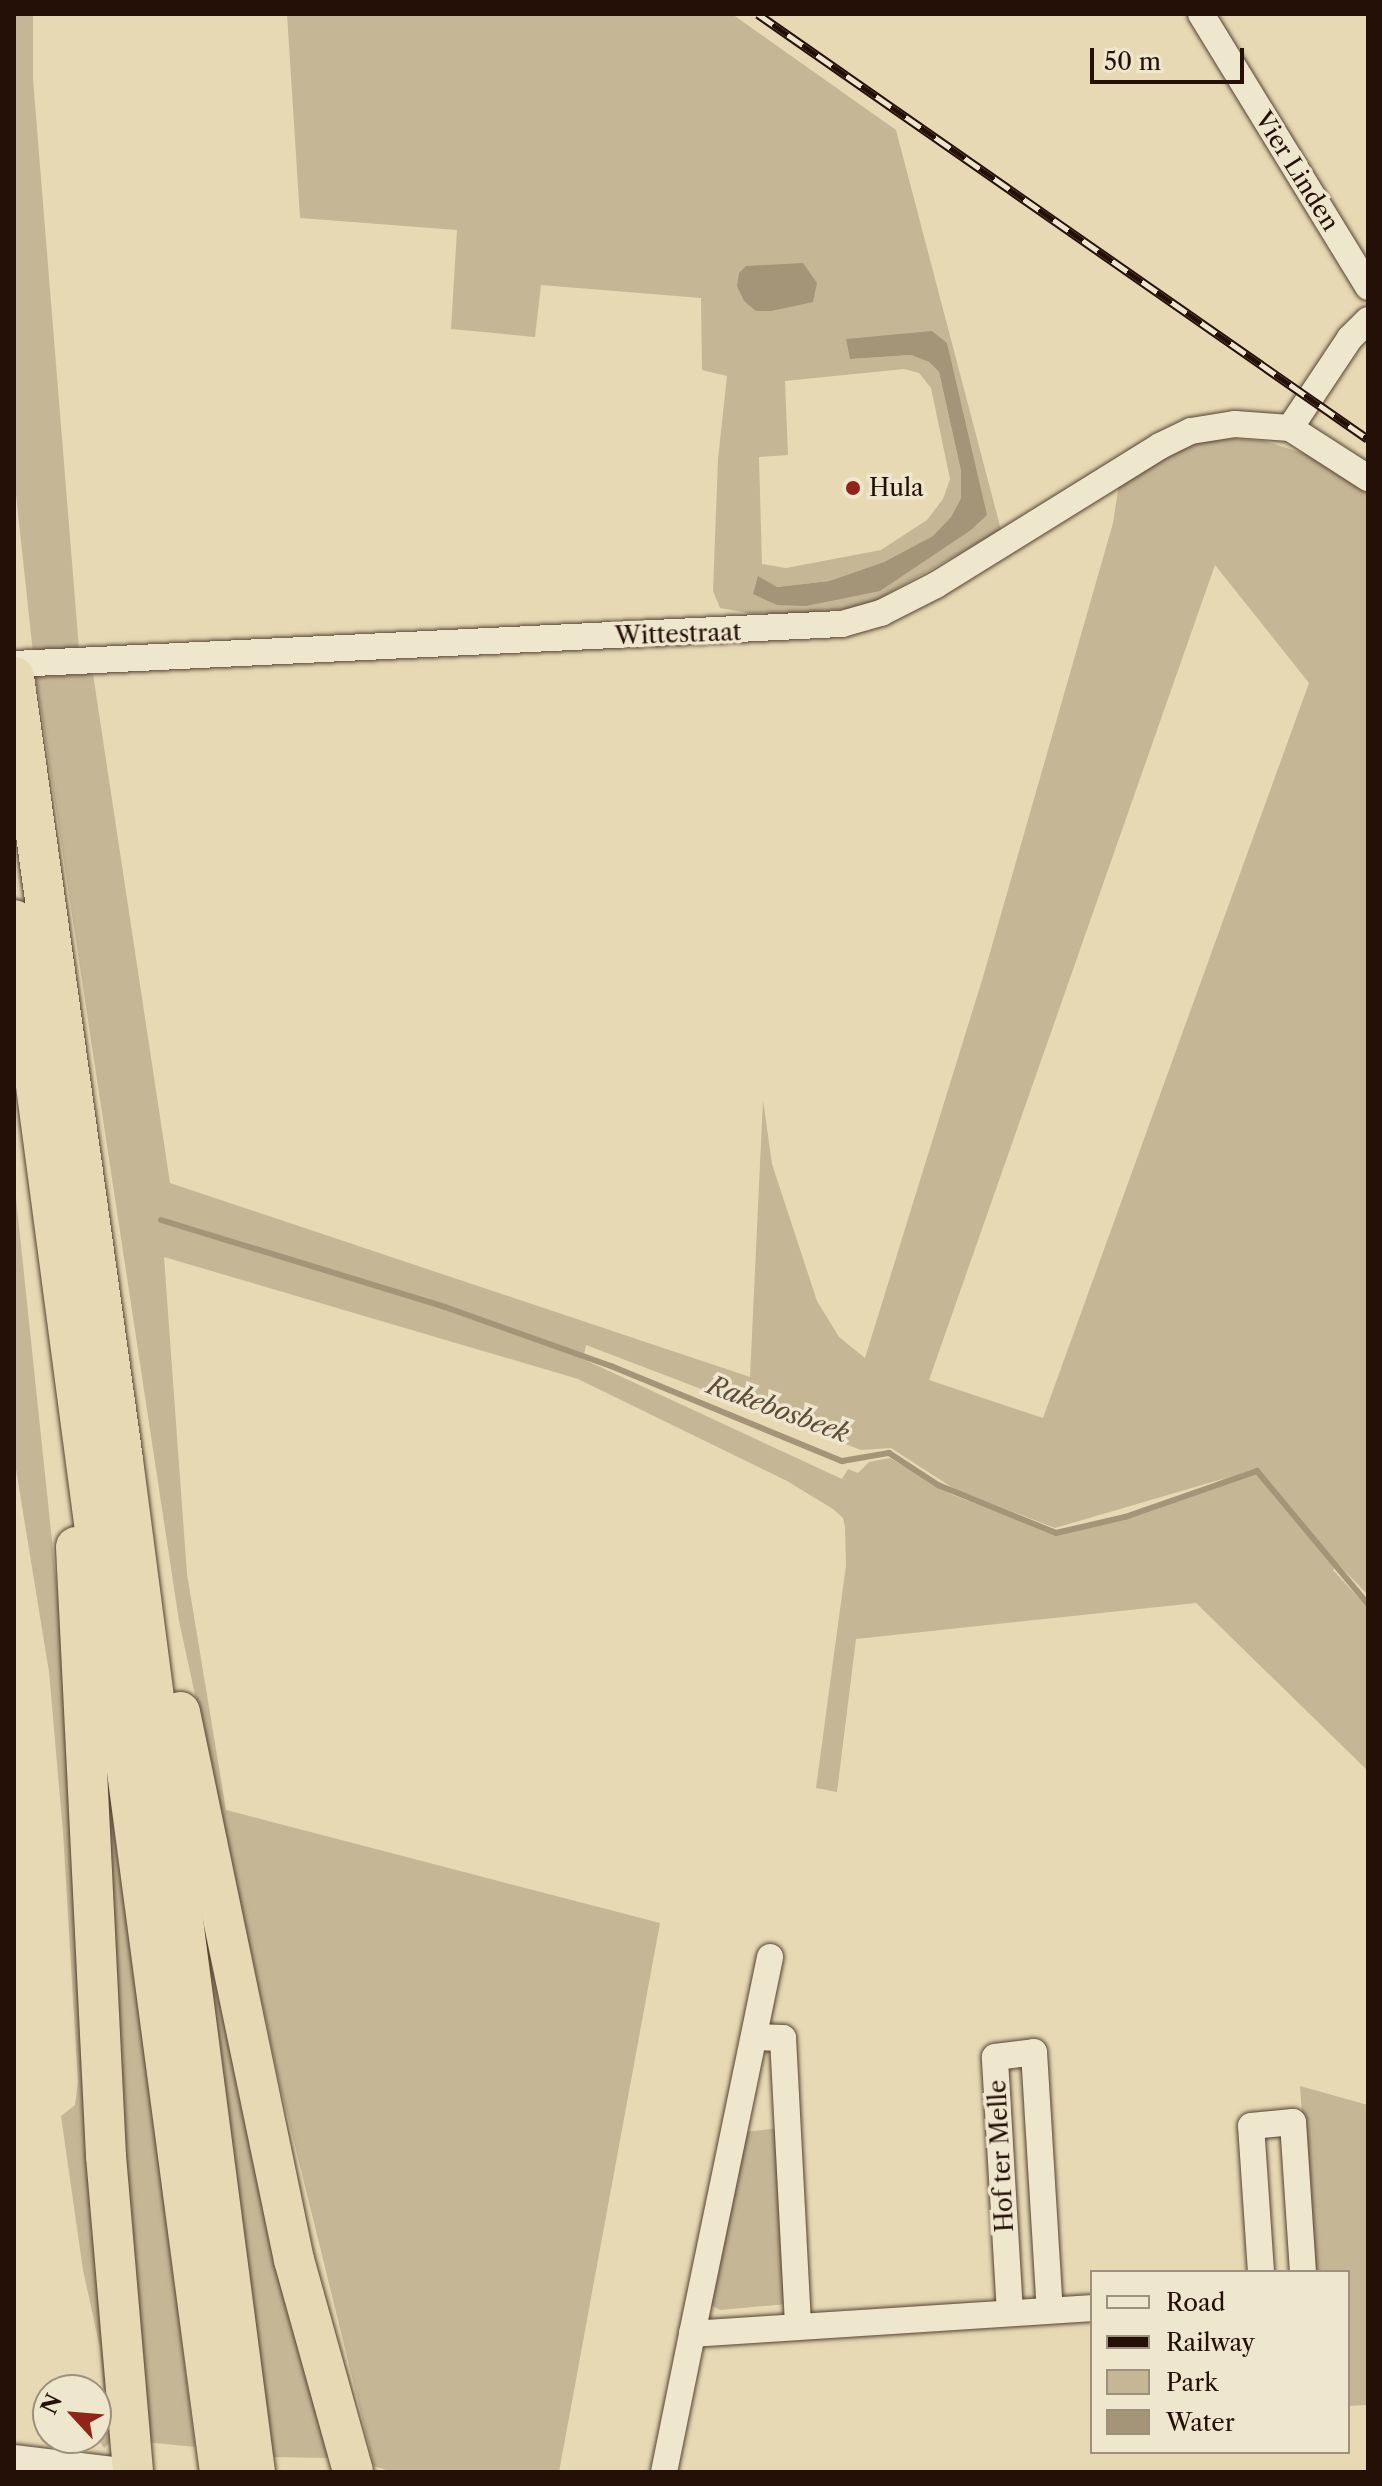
<!DOCTYPE html>
<html>
<head>
<meta charset="utf-8">
<style>
	body { margin:0 }
	#map { position:relative; width:1382px; height:2486px; overflow:hidden; background:#e6d9b3; font-family:"Libre Caslon Text",serif }
	div>[style] { position:absolute }
	.green>* { inset:0; background:#c5b796 }
	.water>* { inset:0; background:#a49579 }
	.stream>* { height:6px; margin:-3px; padding:0 3px; transform-origin:3px; border-radius:3px; background:#a49579 }
	.roads { filter:drop-shadow(0 0 2px #554232) drop-shadow(0 0 2px #554232) }
	.minor>* { height:26px; margin:-13px; padding:0 13px; transform-origin:13px; border-radius:13px; background:#efe6ce }
	.highway>* { height:40px; margin:-20px; padding:0 20px; transform-origin:20px; border-radius:20px; background:#e6d9b3 }
	.rail>* { height:9px; margin-top:-4.5px; transform-origin:0; background:repeating-linear-gradient(90deg,#efe6ce 0 18px,#251007 0 36px); box-sizing:border-box; border-block:2px solid #251007 }
	.dots>* { width:22px; height:22px; translate:-50% -50%; box-sizing:border-box; border:4px solid #efe6ce; border-radius:50% }
	span { translate:-50% -50%; white-space:nowrap; text-align:center; line-height:1.15; -webkit-text-stroke:7px #efe6ce; paint-order:stroke }
	.street-label { font-size:24px; color:#251007 }
	.poi-label { font-size:24px; color:#251007 }
	.left { translate:0 -50%; text-align:left }
	.water-label { font-size:26px; color:#5e4c3a; font-style:italic }
	.frame { position:absolute; inset:0; border:16px solid #251007; pointer-events:none }
	.legend { position:absolute; left:1090px; top:2270px; width:260px; height:184px; box-sizing:border-box; background:#efe6ce; border:2px solid #9e907e; margin:0; padding:10px 14px; list-style:none; font-size:24px; color:#251007 }
	.legend li { display:flex; align-items:center; gap:16px; height:40px }
	.legend b { width:40px; border:2px solid #9e907e }
	.north { position:absolute; left:32px; top:2374px; width:80px; height:80px; box-sizing:border-box; background:#efe6ce; border:2px solid #9e907e; border-radius:50%; rotate:296deg; font-size:22px; font-weight:700; line-height:32px; text-align:center; color:#251007 }
	.north::after { content:''; display:block; margin:auto; width:28px; height:36px; background:#8f2418; clip-path:polygon(50% 0,100% 100%,50% 72%,0 100%) }
	.scale { position:absolute; left:1090px; top:48px; width:154px; height:36px; box-sizing:border-box; border:4px solid #251007; border-top:0; padding-left:10px; font-size:24px; line-height:28px; white-space:nowrap; color:#251007; -webkit-text-stroke:6px #efe6ce; paint-order:stroke }
</style>
</head>
<body>
<div id="map">
	<div class="green">
		<div style="clip-path:polygon(14px 14px,33px 14px,33px 79px,79px 649px,33px 653px,14px 476px)"></div>
		<div style="clip-path:polygon(evenodd,287px 14px,732px 14px,896px 130px,1001px 530px,864px 607px,793px 614px,747px 613px,720px 608px,713px 591px,718px 459px,727px 376px,702px 370px,701px 298px,541px 285px,535px 337px,451px 329px,457px 230px,300px 218px,287px 14px,947px 343px,971px 530px,777px 605px,758px 577px,776px 587px,829px 581px,884px 562px,934px 536px,951px 517px,961px 498px,961px 471px,939px 372px,929px 362px,911px 355px,850px 359px,947px 343px,287px 14px,904px 369px,919px 373px,931px 388px,950px 479px,943px 499px,927px 520px,881px 550px,786px 568px,762px 564px,759px 457px,788px 455px,785px 381px,904px 369px)"></div>
		<div style="clip-path:polygon(evenodd,1225px 438px,1264px 441px,1306px 454px,1368px 494px,1368px 1595px,1338px 1564px,1333px 1570px,1368px 1608px,1368px 1771px,1196px 1603px,856px 1639px,837px 1792px,816px 1788px,846px 1565px,845px 1527px,843px 1518px,833px 1509px,787px 1481px,578px 1379px,164px 1257px,187px 1574px,226px 1810px,660px 1923px,559px 2472px,392px 2472px,374px 2466px,280px 2085px,179px 1621px,36px 677px,93px 674px,170px 1183px,750px 1377px,763px 1100px,772px 1164px,817px 1301px,839px 1337px,865px 1358px,983px 977px,1113px 523px,1119px 484px,1195px 442px,1225px 438px,1215px 565px,1309px 683px,1043px 1418px,929px 1380px,1215px 565px,1225px 438px,586px 1345px,861px 1450px,891px 1448px,956px 1490px,1055px 1528px,1226px 1478px,1154px 1508px,1055px 1534px,953px 1495px,890px 1458px,869px 1462px,858px 1473px,848px 1469px,842px 1479px,583px 1359px,586px 1345px)"></div>
		<div style="clip-path:polygon(14px 1179px,70px 1712px,117px 2436px,104px 2448px,98px 2439px,106px 2420px,100px 2348px,83px 2270px,61px 2116px,75px 2105px,78px 2082px,63px 1832px,49px 1672px,14px 1457px)"></div>
		<div style="clip-path:polygon(95px 1681px,142px 2028px,195px 2447px,145px 2442px,134px 2375px)"></div>
		<div style="clip-path:polygon(181px 1753px,334px 2456px,327px 2458px,272px 2457px)"></div>
		<div style="clip-path:polygon(1300px 2086px,1368px 2105px,1368px 2405px,1348px 2406px,1348px 2272px,1313px 2272px)"></div>
		<div style="clip-path:polygon(779px 2128px,788px 2304px,720px 2310px,709px 2304px,746px 2132px)"></div>
	</div>
	<div class="water">
		<div style="clip-path:polygon(803px 263px,817px 283px,813px 302px,771px 311px,756px 311px,744px 301px,737px 286px,739px 273px,746px 266px)"></div>
		<div style="clip-path:polygon(932px 331px,947px 343px,987px 515px,971px 530px,880px 591px,806px 606px,777px 605px,753px 594px,758px 576px,777px 587px,829px 581px,884px 562px,933px 536px,951px 517px,961px 498px,961px 471px,939px 372px,929px 362px,911px 355px,850px 359px,846px 339px)"></div>
	</div>
	<div class="stream">
		<div style="left:161px;top:1220px;width:297px;rotate:17deg"></div>
		<div style="left:445px;top:1307px;width:176px;rotate:19.6deg"></div>
		<div style="left:611px;top:1366px;width:250px;rotate:22.4deg"></div>
		<div style="left:842px;top:1461px;width:48px;rotate:-9.7deg"></div>
		<div style="left:889px;top:1453px;width:59px;rotate:33.1deg"></div>
		<div style="left:938px;top:1485px;width:127px;rotate:22.1deg"></div>
		<div style="left:1056px;top:1533px;width:71px;rotate:-13.1deg"></div>
		<div style="left:1125px;top:1517px;width:140px;rotate:-19.2deg"></div>
		<div style="left:1257px;top:1471px;width:173px;rotate:50.2deg"></div>
	</div>
	<div class="roads">
		<div class="minor">
			<div style="left:1201px;top:14px;width:320px;rotate:58.5deg"></div>
			<div style="left:1290px;top:428px;width:108px;rotate:-56.3deg"></div>
			<div style="left:1350px;top:338px;width:25px;rotate:-45deg"></div>
			<div style="left:14px;top:664px;width:829px;rotate:-2.77deg"></div>
			<div style="left:842px;top:624px;width:41px;rotate:-15.8deg"></div>
			<div style="left:881px;top:613px;width:62px;rotate:-27deg"></div>
			<div style="left:936px;top:585px;width:264px;rotate:-31.8deg"></div>
			<div style="left:1160px;top:446px;width:34px;rotate:-26deg"></div>
			<div style="left:1191px;top:431px;width:45px;rotate:-9deg"></div>
			<div style="left:1235px;top:424px;width:55px;rotate:4.2deg"></div>
			<div style="left:1290px;top:428px;width:93px;rotate:32.7deg"></div>
			<div style="left:754px;top:2037px;width:29px;rotate:2deg"></div>
			<div style="left:783px;top:2038px;width:289px;rotate:87deg"></div>
			<div style="left:1261px;top:2272px;width:146px;rotate:-93.9deg"></div>
			<div style="left:1251px;top:2126px;width:42px;rotate:-5.4deg"></div>
			<div style="left:1293px;top:2122px;width:150px;rotate:86.2deg"></div>
			<div style="left:1010px;top:2313px;width:256px;rotate:-93.4deg"></div>
			<div style="left:995px;top:2057px;width:39px;rotate:-7deg"></div>
			<div style="left:1034px;top:2052px;width:258px;rotate:86.5deg"></div>
			<div style="left:692px;top:2334px;width:385px;rotate:-78.3deg"></div>
			<div style="left:14px;top:2458px;width:116px;rotate:6.9deg"></div>
			<div style="left:664px;top:2472px;width:141px;rotate:-78.5deg"></div>
			<div style="left:692px;top:2334px;width:401px;rotate:-3.7deg"></div>
		</div>
		<div class="highway">
			<div style="left:14px;top:677px;width:791px;rotate:82.07deg"></div>
			<div style="left:123px;top:1460px;width:1021px;rotate:82.57deg"></div>
			<div style="left:14px;top:920px;width:1566px;rotate:82.44deg"></div>
			<div style="left:76px;top:1547px;width:610px;rotate:87.18deg"></div>
			<div style="left:106px;top:2156px;width:317px;rotate:85.1deg"></div>
			<div style="left:180px;top:1712px;width:560px;rotate:78.25deg"></div>
			<div style="left:294px;top:2260px;width:220px;rotate:74.4deg"></div>
		</div>
	</div>
	<div class="rail">
		<div style="left:758px;top:14px;width:743px;rotate:34.87deg"></div>
	</div>
	<div class="dots">
		<div style="left:853px;top:488px;background:#8f2418"></div>
	</div>
	<div class="street-label">
		<span style="left:1297px;top:171px;rotate:58deg">Vier Linden</span>
		<span style="left:678px;top:634px;rotate:-2deg">Wittestraat</span>
		<span style="left:1001px;top:2156px;rotate:-93deg">Hof ter Melle</span>
	</div>
	<div class="poi-label">
		<span class="left" style="left:869px;top:488px">Hula</span>
	</div>
	<div class="water-label">
		<span style="left:778px;top:1410px;rotate:20deg">Rakebosbeek</span>
	</div>
	<div class="frame"></div>
	<ul class="legend">
	<li><b style="height:10px;background:#efe6ce"></b>Road</li>
	<li><b style="height:10px;background:#251007"></b>Railway</li>
	<li><b style="height:22px;background:#c5b796"></b>Park</li>
	<li><b style="height:22px;background:#a49579"></b>Water</li>
	</ul>
	<div class="north">N</div>
	<div class="scale">50 m</div>
</div>
</body>
</html>
